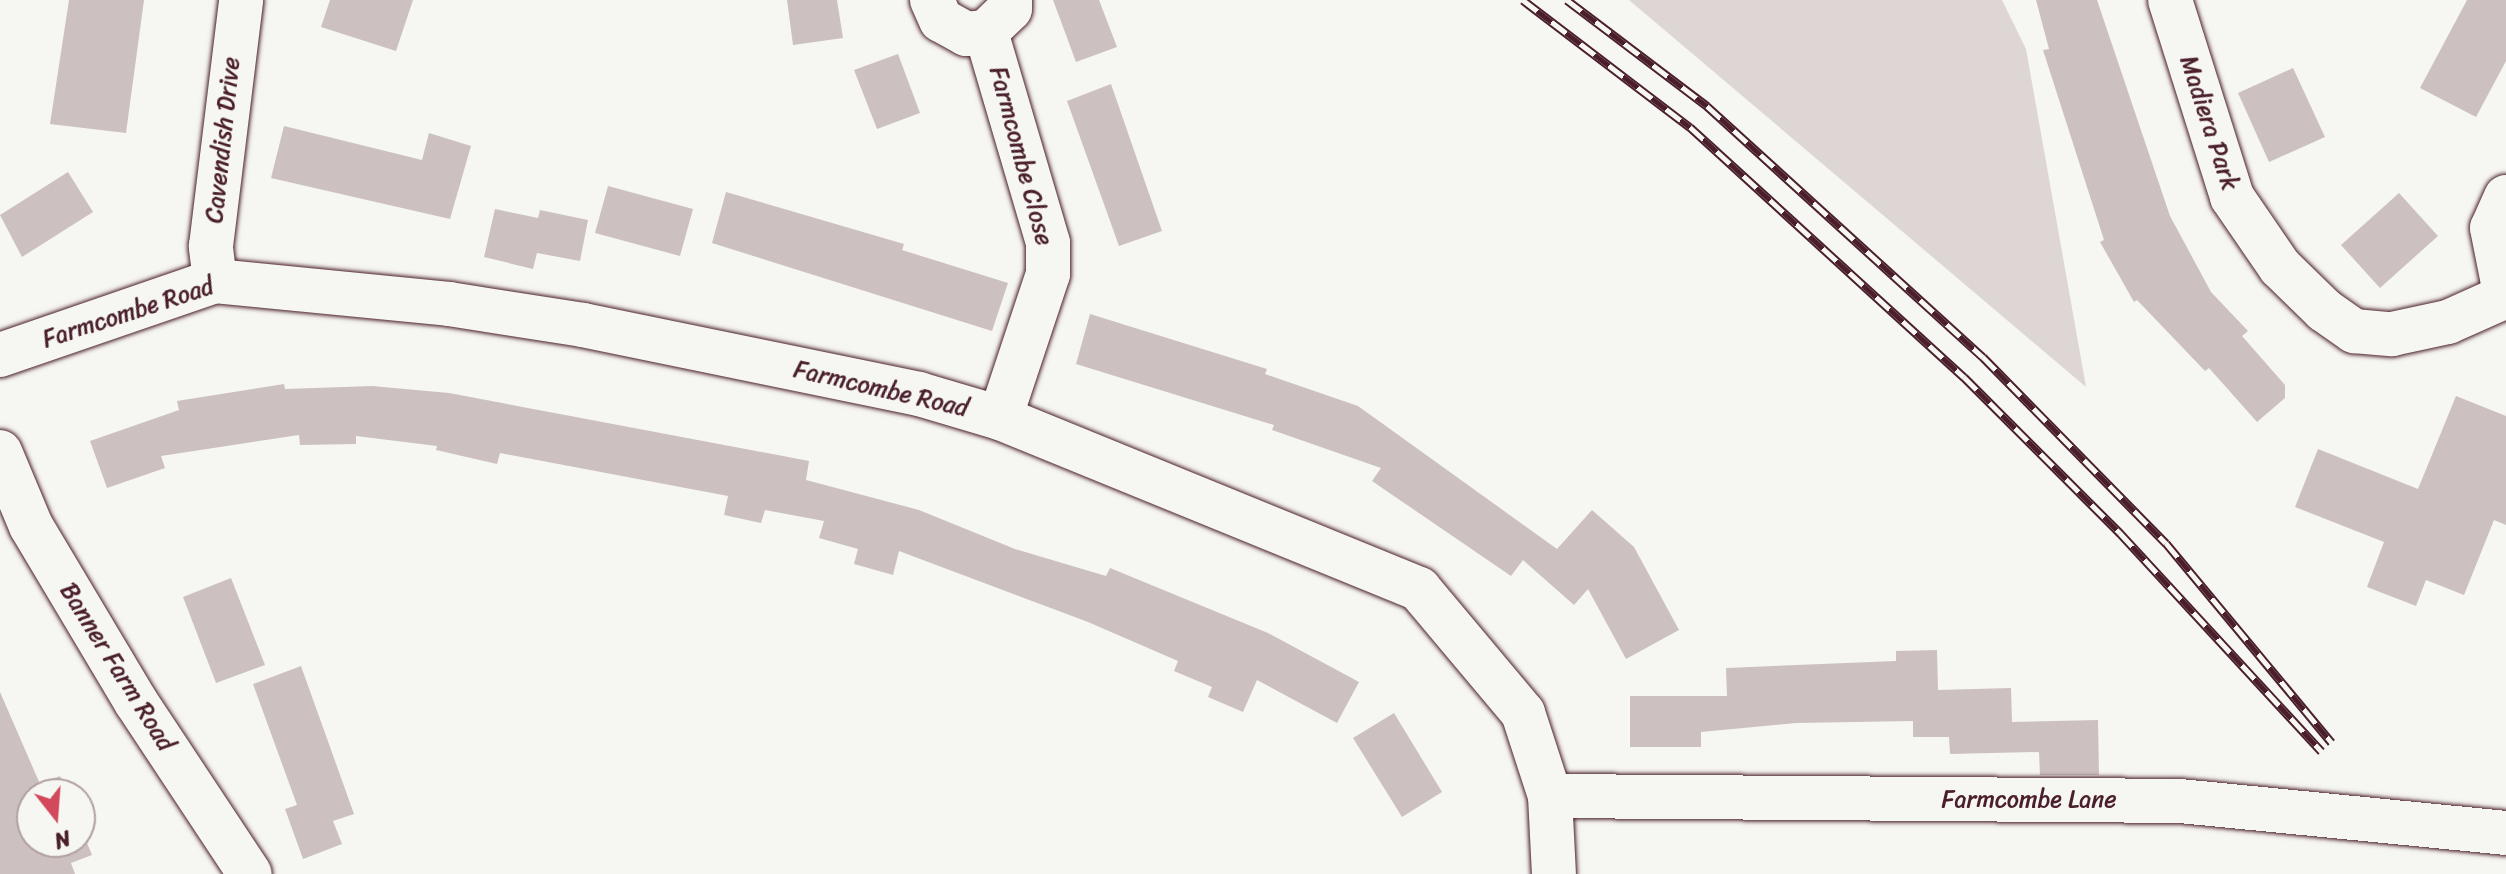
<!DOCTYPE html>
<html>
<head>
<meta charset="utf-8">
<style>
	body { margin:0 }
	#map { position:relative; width:2506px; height:874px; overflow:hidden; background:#f6f6f2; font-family:Sriracha,sans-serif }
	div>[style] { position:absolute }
	.green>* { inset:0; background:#ddd6d5 }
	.building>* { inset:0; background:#ccc1c0 }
	.roads { filter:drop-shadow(0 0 2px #4a1f2b) drop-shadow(0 0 2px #4a1f2b) }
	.minor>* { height:44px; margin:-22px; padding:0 22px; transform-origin:22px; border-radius:22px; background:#f6f6f2 }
	.rail>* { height:9px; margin-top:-4.5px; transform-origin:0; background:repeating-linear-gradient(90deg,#f6f6f2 0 18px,#4a1f2b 0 36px); box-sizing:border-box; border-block:2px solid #4a1f2b }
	span { translate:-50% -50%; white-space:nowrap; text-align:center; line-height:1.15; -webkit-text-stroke:6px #f6f6f2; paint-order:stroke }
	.street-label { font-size:24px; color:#4a1f2b }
	.north { position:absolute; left:16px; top:778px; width:80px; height:80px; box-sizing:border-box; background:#f6f6f2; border:2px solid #b1a0a2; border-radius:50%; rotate:163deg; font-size:22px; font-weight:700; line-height:32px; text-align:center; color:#4a1f2b }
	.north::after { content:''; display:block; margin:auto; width:28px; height:36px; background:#d1495b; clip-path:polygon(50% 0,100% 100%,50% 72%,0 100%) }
</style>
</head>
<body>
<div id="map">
	<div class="green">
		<div style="clip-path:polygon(1629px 0,2002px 0,2026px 49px,2086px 387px)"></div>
	</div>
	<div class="building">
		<div style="clip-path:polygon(69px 0,144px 0,126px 133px,50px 124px)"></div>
		<div style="clip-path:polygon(330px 0,413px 0,396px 51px,321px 27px)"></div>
		<div style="clip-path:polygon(787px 0,837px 0,843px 38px,793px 45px)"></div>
		<div style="clip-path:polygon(1053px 0,1099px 0,1117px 47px,1076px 62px)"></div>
		<div style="clip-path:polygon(2036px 0,2097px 0,2170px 216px,2211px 292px,2248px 331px,2242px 336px,2285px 385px,2285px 398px,2257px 422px,2209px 368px,2205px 371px,2137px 300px,2134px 302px,2100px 242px,2104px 240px,2043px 50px,2049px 49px)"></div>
		<div style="clip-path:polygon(2467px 0,2506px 0,2506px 61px,2476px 117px,2420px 88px)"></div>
		<div style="clip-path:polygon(898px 54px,920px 113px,877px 129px,854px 70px)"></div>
		<div style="clip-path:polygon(2293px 68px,2325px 137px,2269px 162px,2238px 93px)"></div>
		<div style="clip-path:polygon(1111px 84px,1162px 231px,1119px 246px,1067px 101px)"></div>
		<div style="clip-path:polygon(284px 126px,422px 160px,429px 133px,471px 146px,450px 219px,271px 178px)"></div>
		<div style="clip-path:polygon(68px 172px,93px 212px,22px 257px,0 215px)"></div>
		<div style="clip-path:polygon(608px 186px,693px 209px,680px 256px,595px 233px)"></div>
		<div style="clip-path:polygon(726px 192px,904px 244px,902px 250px,1008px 283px,992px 331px,712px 243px)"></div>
		<div style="clip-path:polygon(2399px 193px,2438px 236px,2380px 288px,2341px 245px)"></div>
		<div style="clip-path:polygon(495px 209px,538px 218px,540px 210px,588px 220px,580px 261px,537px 253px,533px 269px,484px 257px)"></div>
		<div style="clip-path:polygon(1090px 314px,1267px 369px,1265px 374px,1358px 406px,1557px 549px,1592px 510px,1634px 547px,1679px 630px,1626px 659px,1588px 589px,1574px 605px,1523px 560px,1511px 576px,1372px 481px,1381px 468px,1272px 430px,1274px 425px,1076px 364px)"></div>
		<div style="clip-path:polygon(284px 384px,285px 389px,372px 386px,449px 393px,809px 461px,806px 480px,919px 510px,1015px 549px,1106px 576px,1110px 568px,1268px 633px,1359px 682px,1337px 723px,1257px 680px,1243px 712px,1208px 697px,1212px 687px,1174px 671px,1178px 661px,1088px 622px,899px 551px,893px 575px,854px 564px,858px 549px,819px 538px,824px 521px,765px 510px,761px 523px,724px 515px,728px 496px,500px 453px,497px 464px,436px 450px,437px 446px,356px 436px,356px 444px,300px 445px,299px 435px,161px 456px,165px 468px,107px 488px,90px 441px,179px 410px,177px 401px)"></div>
		<div style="clip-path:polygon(2456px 396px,2506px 416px,2506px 525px,2494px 520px,2464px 595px,2426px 580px,2416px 606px,2367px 587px,2384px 542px,2295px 507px,2318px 449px,2418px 489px)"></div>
		<div style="clip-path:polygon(231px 578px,265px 665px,216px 683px,183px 597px)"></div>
		<div style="clip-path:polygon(1937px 650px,1938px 690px,2011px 688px,2012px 722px,2098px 720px,2099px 775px,2040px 775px,2039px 752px,1950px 754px,1949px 737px,1913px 737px,1913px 721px,1796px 723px,1701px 732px,1701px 747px,1630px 747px,1630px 696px,1727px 696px,1726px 668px,1896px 661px,1896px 651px)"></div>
		<div style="clip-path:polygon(301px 666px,354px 814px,333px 821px,342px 844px,303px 859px,285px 809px,297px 805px,253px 684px)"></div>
		<div style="clip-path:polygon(0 692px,40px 784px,60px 776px,67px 794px,32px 794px,32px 842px,80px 842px,80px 826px,92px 855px,71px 863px,75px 874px,0 874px)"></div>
		<div style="clip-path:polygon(1394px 713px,1442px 792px,1402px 817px,1353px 738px)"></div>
	</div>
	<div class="roads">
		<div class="minor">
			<div style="left:932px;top:0;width:22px;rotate:66deg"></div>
			<div style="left:941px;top:20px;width:29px;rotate:29deg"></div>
			<div style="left:966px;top:34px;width:20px;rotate:-6deg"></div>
			<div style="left:986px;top:32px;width:33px;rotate:-44deg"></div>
			<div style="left:1010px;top:9px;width:9px;rotate:-90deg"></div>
			<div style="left:2170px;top:0;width:207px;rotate:72.5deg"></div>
			<div style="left:2232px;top:197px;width:85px;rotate:55.6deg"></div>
			<div style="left:2280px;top:267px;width:62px;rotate:44.3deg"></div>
			<div style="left:2324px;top:310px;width:37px;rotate:35deg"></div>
			<div style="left:2354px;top:331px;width:38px;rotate:5deg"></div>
			<div style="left:2392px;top:334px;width:57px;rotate:-12.1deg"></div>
			<div style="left:2448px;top:322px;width:61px;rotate:-24.1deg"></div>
			<div style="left:986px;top:32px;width:220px;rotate:73.6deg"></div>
			<div style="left:1048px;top:243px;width:31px;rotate:90deg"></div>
			<div style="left:1048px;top:274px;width:152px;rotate:108.4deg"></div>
			<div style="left:2506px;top:197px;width:34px;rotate:114deg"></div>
			<div style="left:2492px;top:228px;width:71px;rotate:78.7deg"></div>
			<div style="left:215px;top:281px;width:35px;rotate:-97deg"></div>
			<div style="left:211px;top:246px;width:248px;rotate:-83deg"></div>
			<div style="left:0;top:355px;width:227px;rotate:-19deg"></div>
			<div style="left:215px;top:281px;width:235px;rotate:5.6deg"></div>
			<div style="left:449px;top:304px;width:136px;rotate:8.9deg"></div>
			<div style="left:583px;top:325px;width:343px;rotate:11.6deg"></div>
			<div style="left:919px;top:394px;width:84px;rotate:16.5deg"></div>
			<div style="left:1000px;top:418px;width:453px;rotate:22.2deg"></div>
			<div style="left:1419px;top:589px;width:162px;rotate:50deg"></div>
			<div style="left:1523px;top:713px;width:87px;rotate:72deg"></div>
			<div style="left:1550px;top:796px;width:78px;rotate:87.1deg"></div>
			<div style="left:0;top:452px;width:80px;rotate:67.3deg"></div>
			<div style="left:31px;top:526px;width:205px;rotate:59.2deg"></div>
			<div style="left:136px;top:702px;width:206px;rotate:56.5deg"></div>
			<div style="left:1550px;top:796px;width:630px;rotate:0.45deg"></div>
			<div style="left:2180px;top:801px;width:328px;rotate:5.6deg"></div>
		</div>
	</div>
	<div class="rail">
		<div style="left:1523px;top:0;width:210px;rotate:37.3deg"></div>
		<div style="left:1690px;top:127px;width:371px;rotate:42.4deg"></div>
		<div style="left:1964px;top:377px;width:221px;rotate:45deg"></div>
		<div style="left:2120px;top:533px;width:297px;rotate:47.3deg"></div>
		<div style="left:1567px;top:0;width:176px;rotate:37.1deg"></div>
		<div style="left:1707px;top:106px;width:373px;rotate:42.3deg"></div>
		<div style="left:1983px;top:357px;width:261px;rotate:45.5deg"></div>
		<div style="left:2166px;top:543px;width:259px;rotate:50.3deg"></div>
	</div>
	<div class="street-label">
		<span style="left:2209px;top:123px;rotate:72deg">Madiera Park</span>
		<span style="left:223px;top:140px;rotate:-84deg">Cavendish Drive</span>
		<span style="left:1021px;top:156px;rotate:75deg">Farmcombe Close</span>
		<span style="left:128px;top:313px;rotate:-18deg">Farmcombe Road</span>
		<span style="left:881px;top:389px;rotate:13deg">Farmcombe Road</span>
		<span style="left:117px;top:667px;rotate:58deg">Banner Farm Road</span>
		<span style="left:2029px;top:800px">Farmcombe Lane</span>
	</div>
	<div class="north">N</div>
</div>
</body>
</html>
